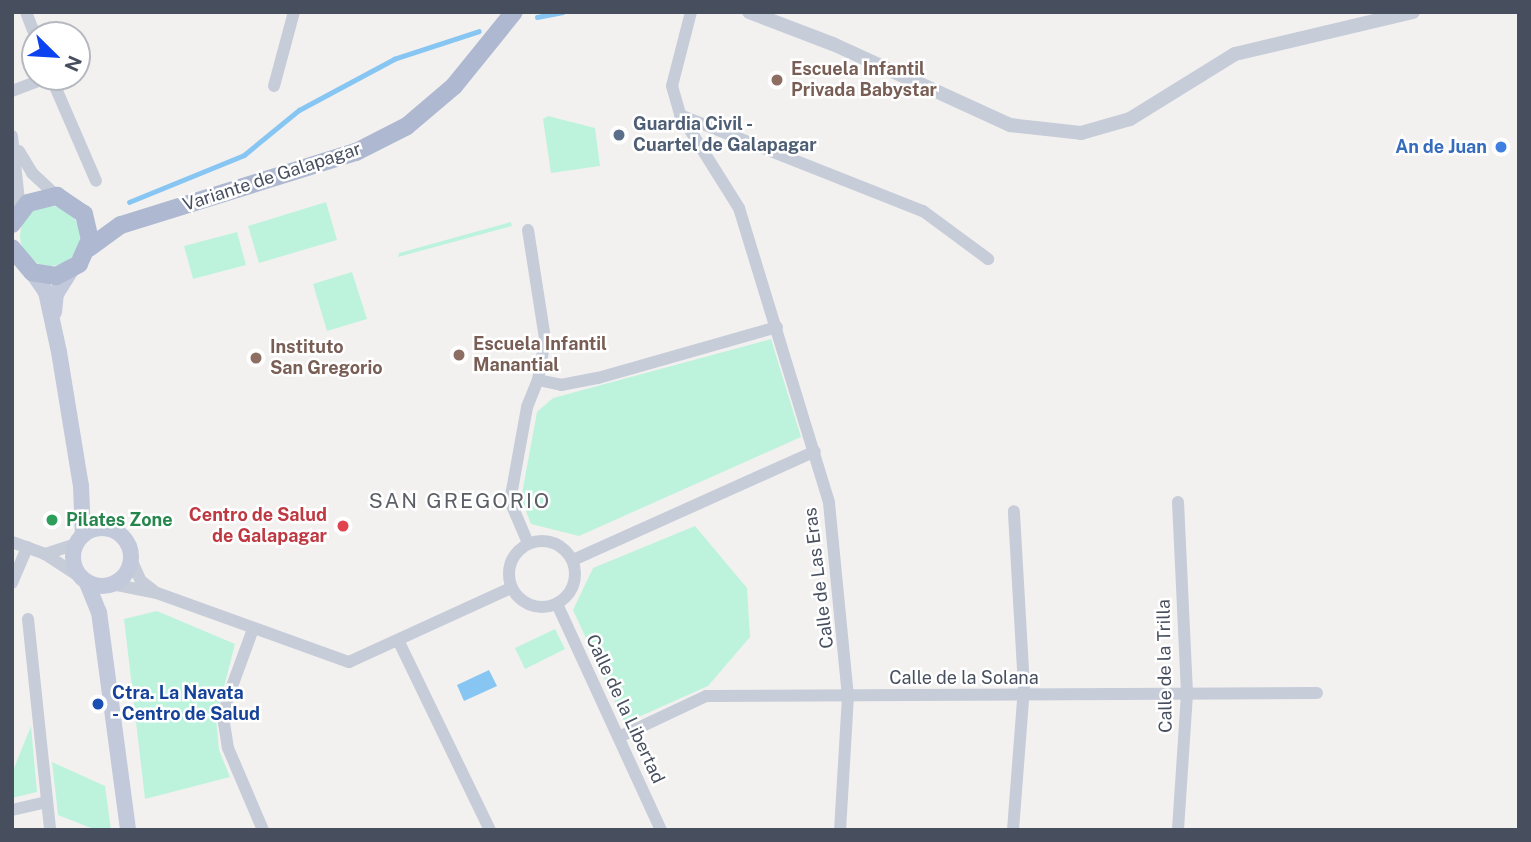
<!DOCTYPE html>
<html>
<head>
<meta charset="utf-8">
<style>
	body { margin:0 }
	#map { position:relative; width:1531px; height:842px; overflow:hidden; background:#f3f1f0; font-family:"Public Sans",sans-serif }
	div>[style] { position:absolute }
	.green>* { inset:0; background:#bdf3dc }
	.round { border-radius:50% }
	.water>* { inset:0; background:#87c6f2 }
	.stream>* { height:4.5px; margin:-2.25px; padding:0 2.25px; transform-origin:2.25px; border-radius:2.25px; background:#87c6f2 }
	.minor>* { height:12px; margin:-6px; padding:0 6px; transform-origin:6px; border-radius:6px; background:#c6ccd8 }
	.minor>.ring { margin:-6px; padding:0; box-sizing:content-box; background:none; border:12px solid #c6ccd8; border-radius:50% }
	.tertiary>* { height:14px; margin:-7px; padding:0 7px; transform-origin:7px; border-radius:7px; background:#c6ccd8 }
	.secondary>* { height:16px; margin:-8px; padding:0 8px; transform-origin:8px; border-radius:8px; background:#c2c9da }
	.secondary>.ring { margin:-8px; padding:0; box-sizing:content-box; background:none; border:16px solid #c2c9da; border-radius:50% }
	.primary>* { height:18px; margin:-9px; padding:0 9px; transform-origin:9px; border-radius:9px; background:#aeb9d1 }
	.dots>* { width:19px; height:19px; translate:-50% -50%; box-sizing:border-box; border:4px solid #fff; border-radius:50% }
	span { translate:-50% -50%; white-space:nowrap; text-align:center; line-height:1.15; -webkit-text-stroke:5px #fff; paint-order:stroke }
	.education-label { font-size:18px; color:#785e54; font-weight:700 }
	.left { translate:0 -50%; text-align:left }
	.service-label { font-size:18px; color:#4e5e75; font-weight:700 }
	.shop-label { font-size:18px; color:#366cbe; font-weight:700 }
	.right { translate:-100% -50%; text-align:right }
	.street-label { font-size:18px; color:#474f5f }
	.health-label { font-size:18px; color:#be3a42; font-weight:700 }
	.leisure-label { font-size:18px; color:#27864d; font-weight:700 }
	.transit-label { font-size:18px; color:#164399; font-weight:700 }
	.quarter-label { font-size:21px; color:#5c5f66; letter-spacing:2px }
	.frame { position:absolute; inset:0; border:14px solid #474f5f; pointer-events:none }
	.north { position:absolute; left:21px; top:21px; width:70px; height:70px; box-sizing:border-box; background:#fff; border:2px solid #b5b9bf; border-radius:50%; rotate:114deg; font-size:19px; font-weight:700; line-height:28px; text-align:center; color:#474f5f }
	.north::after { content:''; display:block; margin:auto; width:24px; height:32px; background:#0d42f0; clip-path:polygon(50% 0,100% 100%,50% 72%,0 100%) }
</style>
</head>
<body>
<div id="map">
	<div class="green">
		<div style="clip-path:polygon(548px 116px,595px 128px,600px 166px,551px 173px,543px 119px)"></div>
		<div style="clip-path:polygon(326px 202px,337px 240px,259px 263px,248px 226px)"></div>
		<div class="round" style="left:20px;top:206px;width:60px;height:60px"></div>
		<div style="clip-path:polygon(511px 222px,512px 226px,398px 257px,399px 253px)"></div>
		<div style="clip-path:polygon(237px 232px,246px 265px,193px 279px,184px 246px)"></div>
		<div style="clip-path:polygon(352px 272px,367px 319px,327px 331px,313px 284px)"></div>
		<div style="clip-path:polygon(771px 339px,801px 437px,579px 536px,531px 524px,521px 499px,537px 412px,553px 398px)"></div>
		<div style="clip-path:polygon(695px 526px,747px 588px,750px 637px,708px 686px,625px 723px,573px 610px,593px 568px)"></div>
		<div style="clip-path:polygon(157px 611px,235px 644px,216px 718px,219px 750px,230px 777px,145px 799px,124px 619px)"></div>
		<div style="clip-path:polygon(555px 629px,565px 649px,525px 669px,515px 648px)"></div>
		<div style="clip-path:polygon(31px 726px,37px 792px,12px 798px,12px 773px)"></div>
		<div style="clip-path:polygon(52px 762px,105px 786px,111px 830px,96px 830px,58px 815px)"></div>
	</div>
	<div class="water">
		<div style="clip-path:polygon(489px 670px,497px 686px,464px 701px,457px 685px)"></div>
	</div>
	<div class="stream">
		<div style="left:537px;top:17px;width:26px;rotate:-11deg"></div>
		<div style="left:129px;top:202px;width:124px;rotate:-22.2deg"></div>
		<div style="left:244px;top:155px;width:71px;rotate:-39.3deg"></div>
		<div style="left:299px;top:110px;width:108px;rotate:-28.2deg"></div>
		<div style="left:394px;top:59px;width:89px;rotate:-18.2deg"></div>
	</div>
	<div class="minor">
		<div style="left:26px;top:12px;width:26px;rotate:69deg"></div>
		<div style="left:691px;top:12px;width:76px;rotate:104.4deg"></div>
		<div style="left:672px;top:86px;width:29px;rotate:74deg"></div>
		<div style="left:680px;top:114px;width:111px;rotate:57.9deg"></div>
		<div style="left:739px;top:208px;width:308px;rotate:73deg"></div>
		<div style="left:829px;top:503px;width:194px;rotate:84.4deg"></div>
		<div style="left:848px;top:696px;width:134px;rotate:93.4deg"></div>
		<div style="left:51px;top:77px;width:113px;rotate:66.6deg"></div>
		<div style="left:274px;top:86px;width:77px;rotate:-74.9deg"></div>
		<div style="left:12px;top:91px;width:39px;rotate:-21deg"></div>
		<div style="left:680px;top:115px;width:261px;rotate:21.6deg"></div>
		<div style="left:923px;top:211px;width:81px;rotate:36.4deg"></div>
		<div style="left:12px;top:136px;width:74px;rotate:83.8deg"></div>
		<div style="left:19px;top:151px;width:26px;rotate:59deg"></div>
		<div style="left:32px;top:173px;width:34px;rotate:43deg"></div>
		<div style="left:528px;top:230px;width:110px;rotate:81.1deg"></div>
		<div style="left:545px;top:339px;width:42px;rotate:99.7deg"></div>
		<div style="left:538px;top:380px;width:24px;rotate:12deg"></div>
		<div style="left:561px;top:385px;width:38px;rotate:-11deg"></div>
		<div style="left:598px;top:378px;width:186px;rotate:-15.9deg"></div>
		<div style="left:1178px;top:502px;width:192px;rotate:87.3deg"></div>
		<div style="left:1187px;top:694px;width:136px;rotate:93.8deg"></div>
		<div class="ring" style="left:509px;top:541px;width:54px;height:54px"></div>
		<div style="left:12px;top:542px;width:35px;rotate:20deg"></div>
		<div style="left:528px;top:543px;width:46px;rotate:-113.2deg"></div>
		<div style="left:510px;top:501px;width:96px;rotate:-79.7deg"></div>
		<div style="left:527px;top:407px;width:29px;rotate:-68deg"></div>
		<div style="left:76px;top:544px;width:33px;rotate:162deg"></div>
		<div style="left:45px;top:554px;width:42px;rotate:33.3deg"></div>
		<div style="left:131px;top:559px;width:24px;rotate:66deg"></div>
		<div style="left:141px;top:581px;width:16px;rotate:38deg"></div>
		<div style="left:573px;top:560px;width:265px;rotate:-24.2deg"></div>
		<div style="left:12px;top:583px;width:39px;rotate:-67deg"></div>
		<div style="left:112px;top:584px;width:46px;rotate:11.3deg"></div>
		<div style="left:157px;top:593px;width:204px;rotate:19.8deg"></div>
		<div style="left:349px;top:662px;width:178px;rotate:-24.6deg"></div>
		<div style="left:557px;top:604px;width:249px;rotate:65.3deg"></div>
		<div style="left:28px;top:619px;width:212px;rotate:84deg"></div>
		<div style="left:253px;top:629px;width:76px;rotate:110.1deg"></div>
		<div style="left:227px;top:700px;width:23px;rotate:97deg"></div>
		<div style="left:224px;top:723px;width:25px;rotate:81deg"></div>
		<div style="left:228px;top:748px;width:89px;rotate:66.9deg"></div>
		<div style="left:399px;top:642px;width:209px;rotate:64.2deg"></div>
		<div style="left:619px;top:737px;width:96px;rotate:-25.2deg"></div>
		<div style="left:706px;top:696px;width:611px;rotate:-0.28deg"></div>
		<div style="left:12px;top:810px;width:36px;rotate:-13deg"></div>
		<div style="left:1013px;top:830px;width:143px;rotate:-85.6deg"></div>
		<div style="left:1024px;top:687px;width:176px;rotate:-93.3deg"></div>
	</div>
	<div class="tertiary">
		<div style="left:749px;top:12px;width:90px;rotate:20.9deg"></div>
		<div style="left:833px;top:44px;width:195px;rotate:24.6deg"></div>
		<div style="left:1010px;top:125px;width:71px;rotate:6.4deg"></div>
		<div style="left:1081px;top:133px;width:51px;rotate:-15.9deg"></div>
		<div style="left:1130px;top:119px;width:123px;rotate:-31.8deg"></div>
		<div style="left:1235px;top:54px;width:183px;rotate:-13.3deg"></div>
	</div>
	<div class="secondary">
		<div style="left:32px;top:272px;width:24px;rotate:55deg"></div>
		<div style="left:46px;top:292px;width:61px;rotate:77.8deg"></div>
		<div style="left:59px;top:352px;width:136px;rotate:80.7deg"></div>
		<div style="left:81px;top:486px;width:49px;rotate:87.7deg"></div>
		<div style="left:54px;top:312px;width:18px;rotate:-84deg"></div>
		<div style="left:56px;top:294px;width:28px;rotate:-58deg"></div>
		<div class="ring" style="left:73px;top:528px;width:42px;height:42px"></div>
		<div style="left:87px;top:583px;width:31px;rotate:68deg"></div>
		<div style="left:99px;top:612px;width:220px;rotate:82.4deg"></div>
	</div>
	<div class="primary">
		<div style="left:12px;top:224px;width:26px;rotate:-53deg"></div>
		<div style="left:28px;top:203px;width:30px;rotate:-14deg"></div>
		<div style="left:57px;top:196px;width:32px;rotate:34deg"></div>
		<div style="left:84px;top:214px;width:26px;rotate:77deg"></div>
		<div style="left:90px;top:239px;width:27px;rotate:114deg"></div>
		<div style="left:79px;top:264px;width:26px;rotate:152deg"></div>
		<div style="left:56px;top:276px;width:24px;rotate:-171deg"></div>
		<div style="left:32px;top:272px;width:31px;rotate:-130deg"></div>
		<div style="left:89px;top:248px;width:39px;rotate:-36deg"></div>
		<div style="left:121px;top:225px;width:246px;rotate:-17.3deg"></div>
		<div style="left:356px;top:152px;width:57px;rotate:-27deg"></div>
		<div style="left:407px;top:126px;width:62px;rotate:-40.4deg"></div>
		<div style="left:454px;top:86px;width:95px;rotate:-51deg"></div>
	</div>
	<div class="dots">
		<div style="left:777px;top:80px;background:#8d6e63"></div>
		<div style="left:619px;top:135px;background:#5c6f8a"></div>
		<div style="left:1501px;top:147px;background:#3f7fe0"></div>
		<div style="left:459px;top:355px;background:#8d6e63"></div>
		<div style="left:256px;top:358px;background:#8d6e63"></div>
		<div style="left:52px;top:520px;background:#2e9e5b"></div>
		<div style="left:343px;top:526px;background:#e0444e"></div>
		<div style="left:98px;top:704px;background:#1a4fb4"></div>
	</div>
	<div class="education-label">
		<span class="left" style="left:791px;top:80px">Escuela Infantil<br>Privada Babystar</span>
		<span class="left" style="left:473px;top:355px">Escuela Infantil<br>Manantial</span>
		<span class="left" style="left:270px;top:358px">Instituto<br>San Gregorio</span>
	</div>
	<div class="service-label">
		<span class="left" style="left:633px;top:135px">Guardia Civil -<br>Cuartel de Galapagar</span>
	</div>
	<div class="shop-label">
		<span class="right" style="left:1487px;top:147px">An de Juan</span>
	</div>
	<div class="street-label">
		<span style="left:272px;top:177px;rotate:-18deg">Variante de Galapagar</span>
		<span style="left:819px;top:578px;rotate:-97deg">Calle de Las Eras</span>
		<span style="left:1165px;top:666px;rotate:-91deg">Calle de la Trilla</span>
		<span style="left:964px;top:678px">Calle de la Solana</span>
		<span style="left:625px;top:709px;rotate:65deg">Calle de la Libertad</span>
	</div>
	<div class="health-label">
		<span class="right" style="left:327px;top:526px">Centro de Salud<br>de Galapagar</span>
	</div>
	<div class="leisure-label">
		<span class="left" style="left:66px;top:520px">Pilates Zone</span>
	</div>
	<div class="transit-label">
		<span class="left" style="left:112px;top:704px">Ctra. La Navata<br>- Centro de Salud</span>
	</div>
	<div class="quarter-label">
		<span style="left:460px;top:501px">SAN GREGORIO</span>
	</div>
	<div class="frame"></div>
	<div class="north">N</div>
</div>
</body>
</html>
